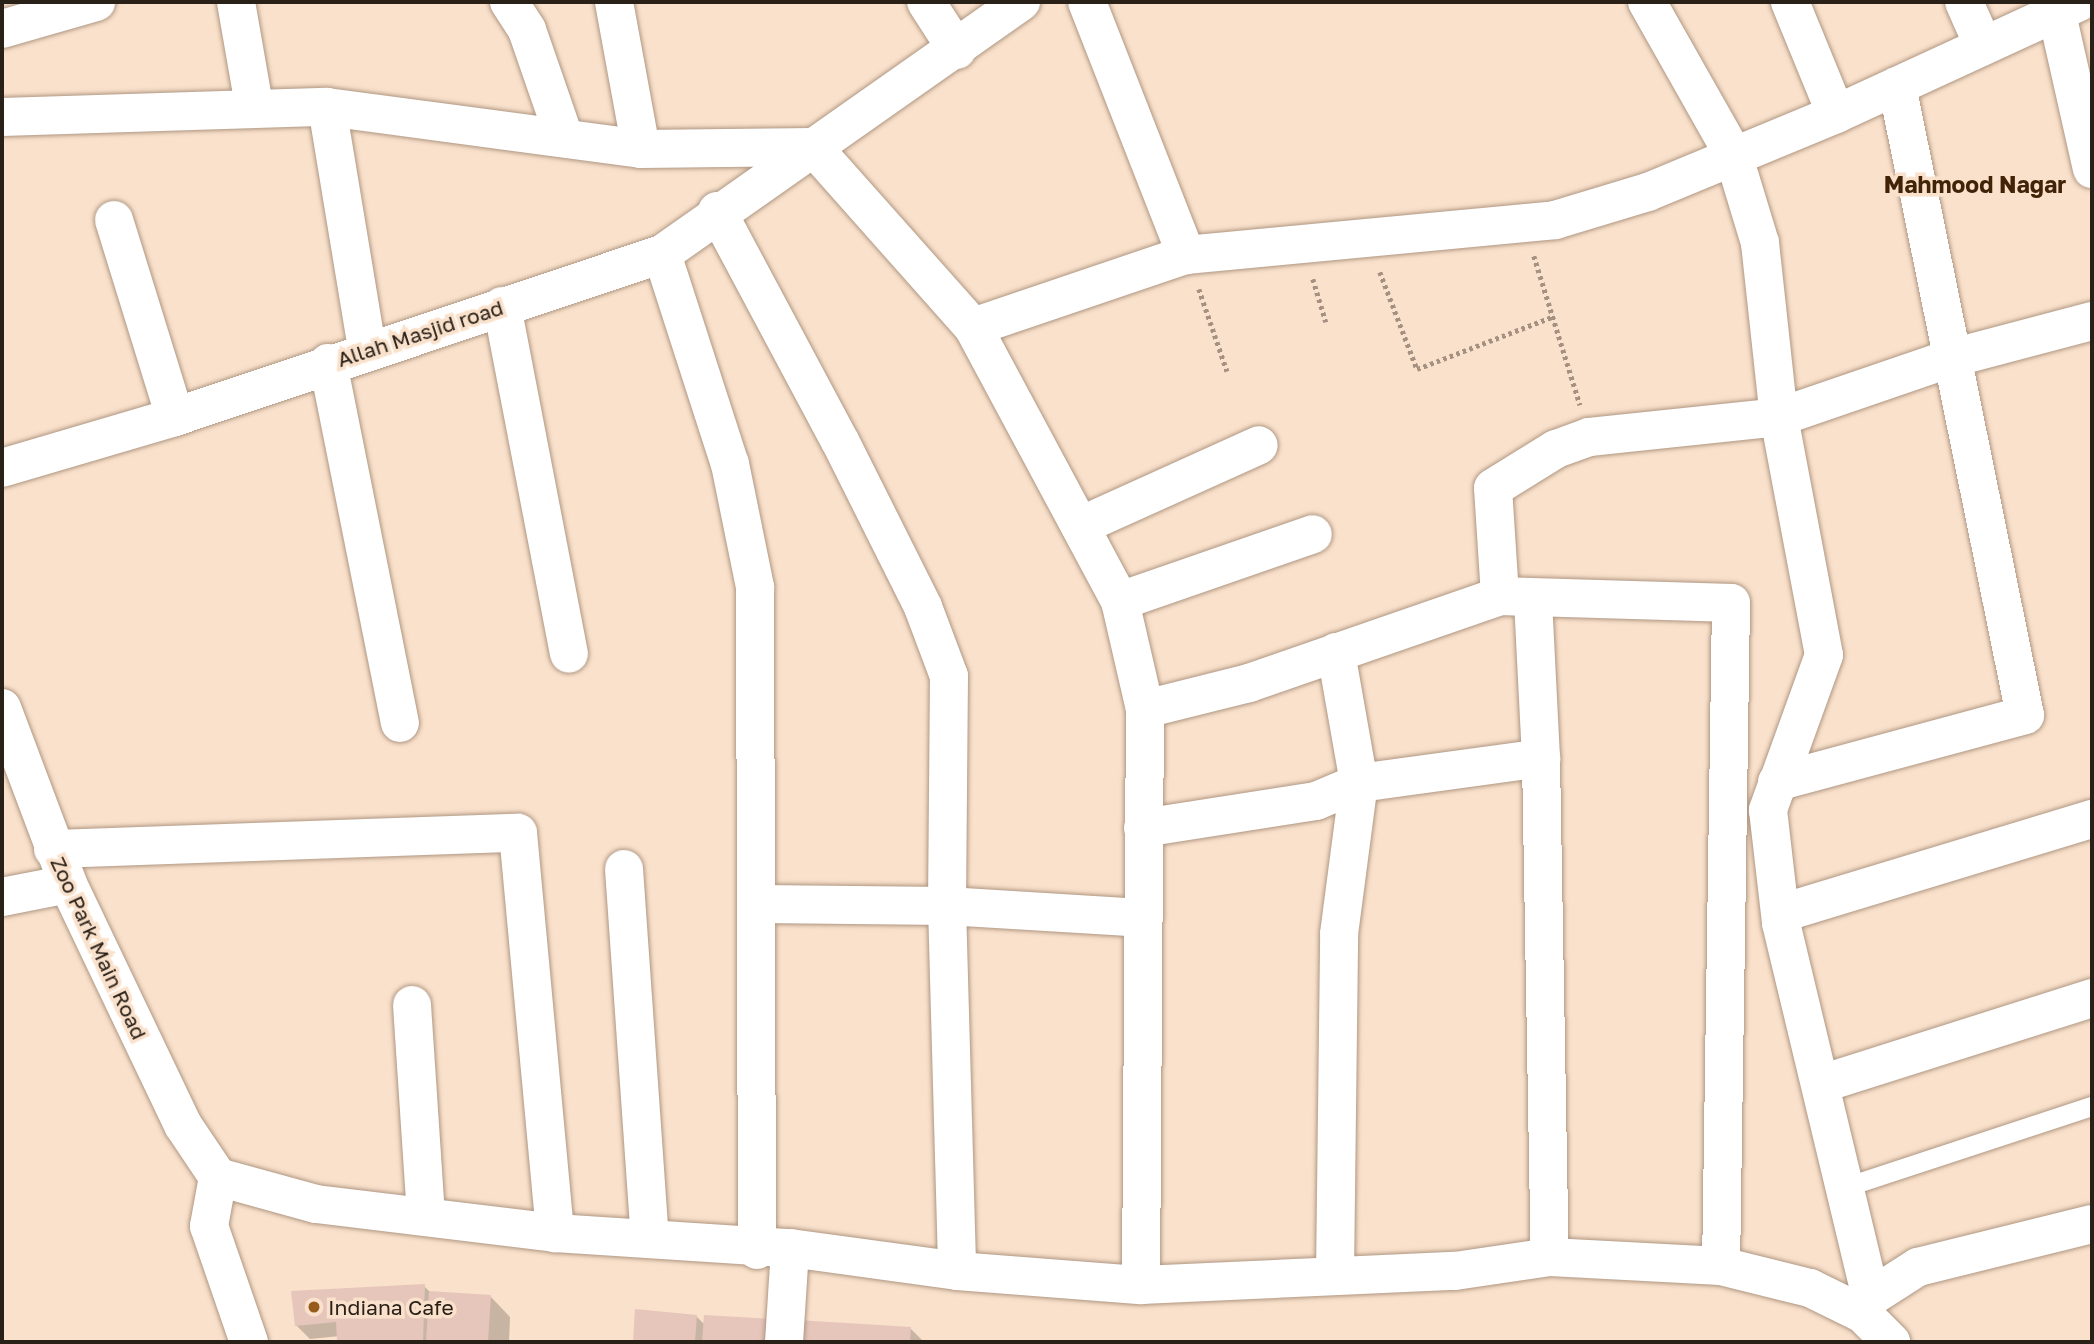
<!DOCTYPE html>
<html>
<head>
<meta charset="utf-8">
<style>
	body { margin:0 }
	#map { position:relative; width:2094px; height:1344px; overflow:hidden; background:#fae1cb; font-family:"Golos Text",sans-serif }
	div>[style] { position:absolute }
	.shadow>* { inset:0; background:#0003 }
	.building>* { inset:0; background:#e6c5ba }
	.path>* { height:4.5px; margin-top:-2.25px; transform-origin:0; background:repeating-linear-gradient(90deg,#a49181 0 3.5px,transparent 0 7px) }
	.roads { filter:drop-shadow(0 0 2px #af9783) drop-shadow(0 0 2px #af9783) }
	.lane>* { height:19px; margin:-9.5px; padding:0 9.5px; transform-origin:9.5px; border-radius:9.5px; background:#fff }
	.street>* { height:38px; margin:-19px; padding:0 19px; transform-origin:19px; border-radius:19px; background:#fff }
	.secondary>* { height:38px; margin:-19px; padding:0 19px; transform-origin:19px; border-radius:19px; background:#fff }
	.dots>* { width:19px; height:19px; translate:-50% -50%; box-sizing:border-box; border:4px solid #fae1cb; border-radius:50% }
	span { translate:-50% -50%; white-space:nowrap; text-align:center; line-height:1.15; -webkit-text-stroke:7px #fae1cb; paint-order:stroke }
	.street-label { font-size:21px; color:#292018 }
	.poi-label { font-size:21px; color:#292018 }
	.left { translate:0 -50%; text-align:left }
	.neighbourhood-label { font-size:23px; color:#412407; font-weight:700 }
	.frame { position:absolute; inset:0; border:4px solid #292018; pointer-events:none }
</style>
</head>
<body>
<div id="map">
	<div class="shadow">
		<div style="clip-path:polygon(424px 1286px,431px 1293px,490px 1296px,510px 1317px,509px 1342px,341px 1342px,340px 1336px,310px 1339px,296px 1325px)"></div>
		<div style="clip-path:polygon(637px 1311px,696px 1316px,705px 1325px,793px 1342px,634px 1342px)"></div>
		<div style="clip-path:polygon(910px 1328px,924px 1342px,797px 1342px)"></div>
	</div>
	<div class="building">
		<div style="clip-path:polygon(425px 1284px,423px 1342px,337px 1342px,336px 1322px,295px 1326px,291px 1291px)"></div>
		<div style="clip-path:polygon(429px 1291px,491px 1295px,488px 1342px,426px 1342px)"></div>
		<div style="clip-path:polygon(635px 1309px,697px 1315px,695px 1342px,633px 1342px)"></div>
		<div style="clip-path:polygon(704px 1315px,773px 1319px,772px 1342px,702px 1342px)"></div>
		<div style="clip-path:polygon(797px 1320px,911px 1327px,910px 1342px,796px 1342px)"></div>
	</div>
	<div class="path">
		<div style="left:1534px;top:256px;width:156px;rotate:72.8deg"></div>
		<div style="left:1380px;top:272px;width:104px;rotate:69.1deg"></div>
		<div style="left:1417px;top:369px;width:147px;rotate:-21.1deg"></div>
		<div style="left:1313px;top:279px;width:45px;rotate:73.2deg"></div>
		<div style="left:1199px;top:289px;width:87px;rotate:71.1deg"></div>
	</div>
	<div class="roads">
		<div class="lane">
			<div style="left:1842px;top:1188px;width:263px;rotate:-18.2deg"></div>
		</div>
		<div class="street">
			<div style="left:236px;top:2px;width:105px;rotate:80.1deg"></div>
			<div style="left:509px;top:2px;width:33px;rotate:57deg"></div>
			<div style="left:527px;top:30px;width:110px;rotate:70.9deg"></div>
			<div style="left:614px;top:2px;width:149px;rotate:79.6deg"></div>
			<div style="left:926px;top:2px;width:57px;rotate:57.1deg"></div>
			<div style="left:1087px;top:2px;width:272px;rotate:68.6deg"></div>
			<div style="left:1647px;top:2px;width:175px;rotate:60.5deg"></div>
			<div style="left:1733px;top:154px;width:93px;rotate:73.1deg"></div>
			<div style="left:1760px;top:243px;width:175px;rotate:83.8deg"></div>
			<div style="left:1779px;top:417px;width:242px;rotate:79.3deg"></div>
			<div style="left:1824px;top:655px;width:165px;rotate:109.9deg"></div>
			<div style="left:1768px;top:810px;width:114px;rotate:83.4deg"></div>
			<div style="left:1781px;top:923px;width:385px;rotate:76.5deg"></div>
			<div style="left:1790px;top:2px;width:121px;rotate:67.7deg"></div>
			<div style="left:1964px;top:2px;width:47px;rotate:66.2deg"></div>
			<div style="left:2057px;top:14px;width:159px;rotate:77.3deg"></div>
			<div style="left:2px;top:29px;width:98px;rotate:-16deg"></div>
			<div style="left:327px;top:107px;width:245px;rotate:80.6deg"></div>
			<div style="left:2px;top:117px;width:325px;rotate:-1.8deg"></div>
			<div style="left:327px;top:107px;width:317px;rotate:7.6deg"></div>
			<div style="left:641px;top:149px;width:172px;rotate:-0.7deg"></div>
			<div style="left:813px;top:147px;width:241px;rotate:48.4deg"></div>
			<div style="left:973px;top:327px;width:311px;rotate:61.8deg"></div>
			<div style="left:1120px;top:601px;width:111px;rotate:77deg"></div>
			<div style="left:1145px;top:709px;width:576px;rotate:90.4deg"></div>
			<div style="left:717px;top:211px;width:261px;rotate:61.9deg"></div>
			<div style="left:840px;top:441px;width:186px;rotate:63.4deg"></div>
			<div style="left:923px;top:607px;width:74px;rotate:69.4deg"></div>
			<div style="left:949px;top:676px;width:230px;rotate:90.5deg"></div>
			<div style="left:947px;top:906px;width:365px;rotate:88.4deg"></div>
			<div style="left:114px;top:220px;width:206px;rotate:72.8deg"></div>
			<div style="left:662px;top:254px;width:221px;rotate:72.1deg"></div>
			<div style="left:730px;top:464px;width:126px;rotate:78.5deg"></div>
			<div style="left:755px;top:587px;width:663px;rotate:89.83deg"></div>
			<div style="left:502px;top:306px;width:354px;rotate:79.1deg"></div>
			<div style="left:973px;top:327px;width:225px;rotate:-18.7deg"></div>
			<div style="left:1186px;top:255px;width:371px;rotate:-5.4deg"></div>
			<div style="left:1555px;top:220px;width:97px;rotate:-16.8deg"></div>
			<div style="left:1648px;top:192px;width:204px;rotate:-22.5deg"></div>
			<div style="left:1836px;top:114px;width:268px;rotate:-24.7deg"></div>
			<div style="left:328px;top:363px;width:367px;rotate:78.7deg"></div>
			<div style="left:2px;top:468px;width:180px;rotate:-16.4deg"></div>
			<div style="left:175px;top:417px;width:514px;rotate:-18.51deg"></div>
			<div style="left:662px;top:254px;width:439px;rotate:-35.1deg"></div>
			<div style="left:1080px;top:526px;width:196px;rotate:-24.3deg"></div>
			<div style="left:1500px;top:596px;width:108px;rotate:-93.7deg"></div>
			<div style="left:1493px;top:488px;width:74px;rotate:-31.8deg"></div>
			<div style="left:1556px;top:449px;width:35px;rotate:-20deg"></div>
			<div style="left:1589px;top:437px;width:191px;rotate:-6deg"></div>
			<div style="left:1779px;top:417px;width:179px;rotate:-18.9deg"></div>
			<div style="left:1948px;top:359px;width:149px;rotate:-14.8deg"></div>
			<div style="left:1533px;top:600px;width:158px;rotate:87.1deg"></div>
			<div style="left:1120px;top:601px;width:204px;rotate:-19.1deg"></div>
			<div style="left:1145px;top:709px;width:107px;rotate:-14deg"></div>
			<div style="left:1249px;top:683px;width:266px;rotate:-19.1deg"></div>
			<div style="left:1500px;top:596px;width:231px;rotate:1.7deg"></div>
			<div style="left:1731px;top:603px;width:663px;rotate:90.86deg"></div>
			<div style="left:1777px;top:782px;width:257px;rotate:-15.1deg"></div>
			<div style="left:2025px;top:715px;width:642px;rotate:-101.5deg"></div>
			<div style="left:1143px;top:828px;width:175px;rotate:-8.9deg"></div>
			<div style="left:1316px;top:801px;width:47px;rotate:-22.7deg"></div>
			<div style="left:1359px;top:783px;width:184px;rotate:-7.8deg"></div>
			<div style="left:1541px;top:758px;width:499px;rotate:89deg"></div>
			<div style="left:53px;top:849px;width:465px;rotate:-2deg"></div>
			<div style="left:518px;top:833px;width:402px;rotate:84.7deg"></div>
			<div style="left:624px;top:869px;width:369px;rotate:86deg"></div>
			<div style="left:2px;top:897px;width:67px;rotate:-11.1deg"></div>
			<div style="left:760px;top:904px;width:187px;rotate:0.6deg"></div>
			<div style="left:947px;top:906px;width:195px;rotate:3.5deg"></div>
			<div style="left:1782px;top:913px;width:324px;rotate:-16.9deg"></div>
			<div style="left:412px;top:1005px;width:210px;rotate:86.2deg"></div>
			<div style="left:1824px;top:1083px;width:281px;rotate:-17.6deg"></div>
			<div style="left:1335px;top:1275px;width:341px;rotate:-89.3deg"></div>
			<div style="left:1339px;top:934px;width:152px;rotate:-82.5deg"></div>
			<div style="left:1359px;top:783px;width:133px;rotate:-100deg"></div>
			<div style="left:1863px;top:1314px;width:19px;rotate:-65deg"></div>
			<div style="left:1871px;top:1297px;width:56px;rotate:-32.6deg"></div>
			<div style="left:1918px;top:1267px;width:179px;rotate:-13.9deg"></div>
			<div style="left:784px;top:1342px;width:94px;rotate:-86.3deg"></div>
		</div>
		<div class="secondary">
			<div style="left:2px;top:708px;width:188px;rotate:69.4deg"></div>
			<div style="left:68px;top:884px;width:267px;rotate:64.5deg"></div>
			<div style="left:183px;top:1125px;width:63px;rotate:56.1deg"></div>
			<div style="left:218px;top:1177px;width:102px;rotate:15.4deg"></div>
			<div style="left:316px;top:1204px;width:241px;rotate:6.9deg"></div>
			<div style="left:555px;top:1233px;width:235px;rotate:3.7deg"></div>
			<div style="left:790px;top:1248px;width:169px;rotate:7.8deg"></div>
			<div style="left:957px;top:1271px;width:185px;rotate:4.4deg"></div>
			<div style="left:1141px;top:1285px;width:314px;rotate:-2.6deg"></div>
			<div style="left:1455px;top:1271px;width:96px;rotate:-8.4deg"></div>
			<div style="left:1550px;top:1257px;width:171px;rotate:3deg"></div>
			<div style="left:1721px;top:1266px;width:92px;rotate:13.9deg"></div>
			<div style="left:1810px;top:1288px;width:59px;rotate:26.1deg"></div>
			<div style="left:1863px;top:1314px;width:40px;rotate:45deg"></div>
			<div style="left:218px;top:1177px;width:50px;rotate:100.4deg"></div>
			<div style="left:209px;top:1226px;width:123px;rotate:71deg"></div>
		</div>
	</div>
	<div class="dots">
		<div style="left:314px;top:1307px;background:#975a1d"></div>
	</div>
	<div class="street-label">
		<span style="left:420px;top:333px;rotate:-18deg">Allah Masjid road</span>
		<span style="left:99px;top:948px;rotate:65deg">Zoo Park Main Road</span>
	</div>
	<div class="poi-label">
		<span class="left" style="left:328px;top:1307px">Indiana Cafe</span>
	</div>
	<div class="neighbourhood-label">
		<span style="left:1975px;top:184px">Mahmood Nagar</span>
	</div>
	<div class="frame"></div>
</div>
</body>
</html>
